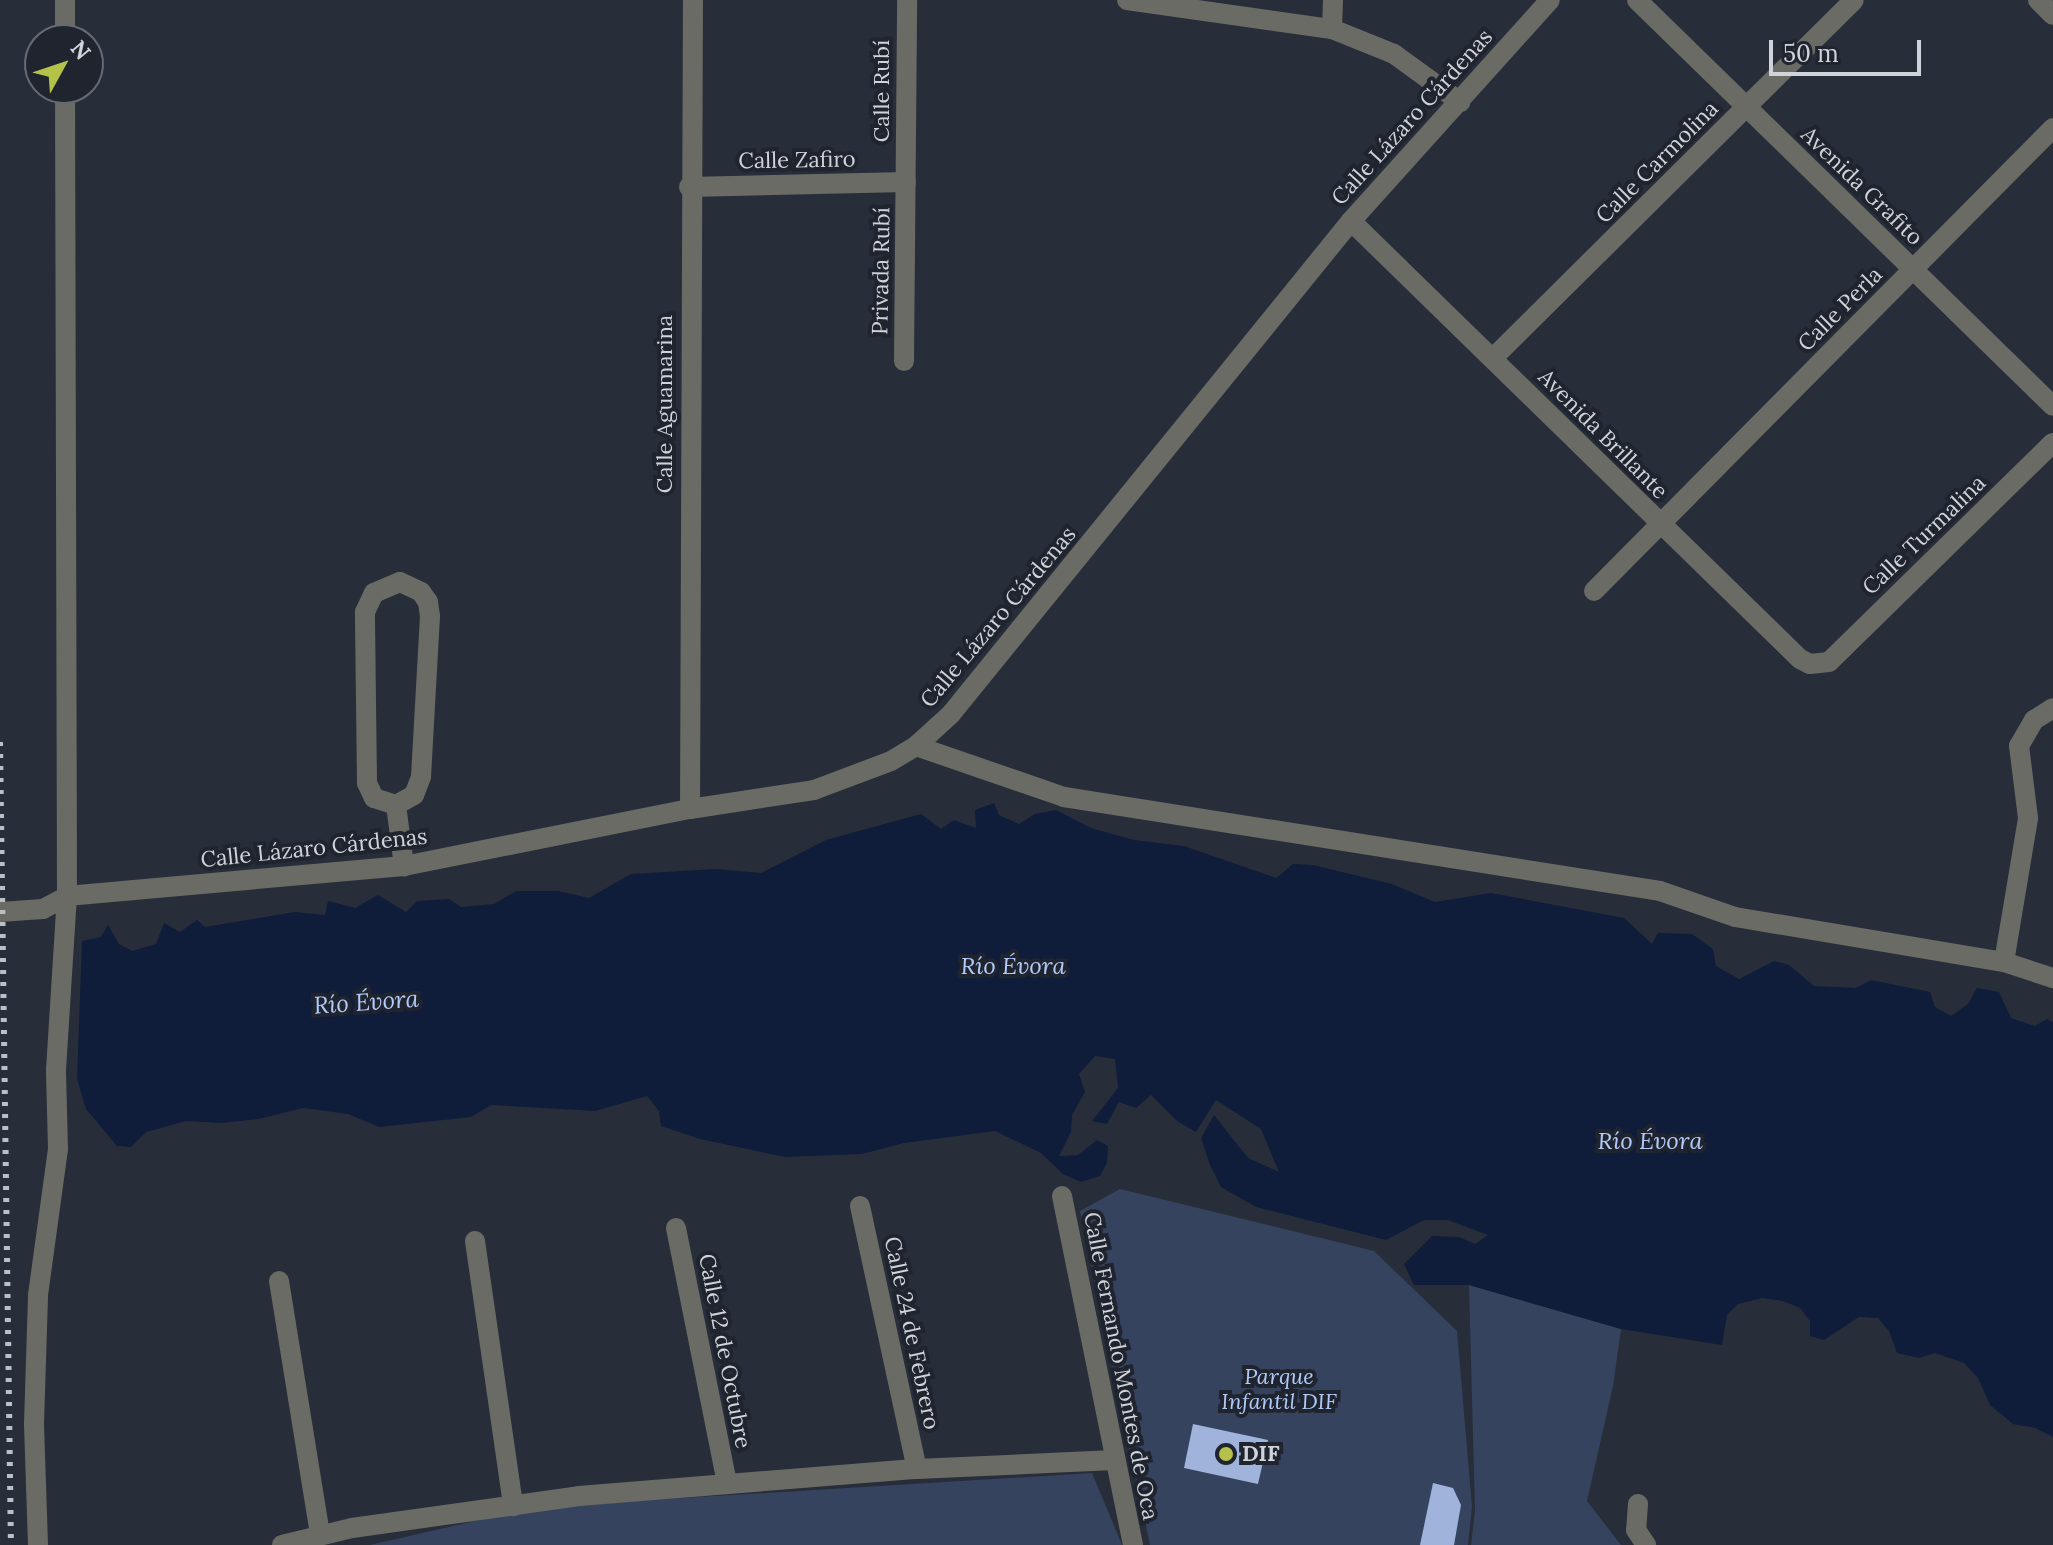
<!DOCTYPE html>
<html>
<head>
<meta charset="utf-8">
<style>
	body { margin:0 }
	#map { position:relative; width:2053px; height:1545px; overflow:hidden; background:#282e39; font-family:Lora,serif }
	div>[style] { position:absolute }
	.green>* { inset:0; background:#35435f }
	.water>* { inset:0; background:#0f1c3a }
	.building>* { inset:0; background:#a0b4db }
	.minor>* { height:20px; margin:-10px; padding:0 10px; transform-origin:10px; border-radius:10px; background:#6a6b65 }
	.rail>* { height:6px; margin-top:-3px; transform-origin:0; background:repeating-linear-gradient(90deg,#bbbfc6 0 4px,transparent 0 12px) }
	.dots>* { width:22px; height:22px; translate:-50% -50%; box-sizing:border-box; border:4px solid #1f242e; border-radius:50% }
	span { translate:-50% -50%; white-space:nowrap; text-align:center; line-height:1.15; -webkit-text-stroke:8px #1f242e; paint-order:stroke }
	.street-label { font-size:22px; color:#d0d3da }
	.park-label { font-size:22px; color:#b0c9f9; font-style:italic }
	.poi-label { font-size:22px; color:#d0d3da; font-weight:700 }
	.left { translate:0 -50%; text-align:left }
	.water-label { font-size:24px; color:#b1cafa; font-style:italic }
	.north { position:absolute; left:24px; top:24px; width:80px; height:80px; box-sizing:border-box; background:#1f242e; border:2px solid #666a73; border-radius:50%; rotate:50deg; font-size:22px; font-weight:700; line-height:32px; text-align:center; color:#d0d3da }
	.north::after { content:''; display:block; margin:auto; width:28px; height:36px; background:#b5c24a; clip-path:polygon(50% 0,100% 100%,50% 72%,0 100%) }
	.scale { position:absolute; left:1769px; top:40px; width:152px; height:36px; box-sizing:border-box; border:4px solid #d0d3da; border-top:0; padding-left:10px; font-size:24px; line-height:28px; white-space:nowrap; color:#d0d3da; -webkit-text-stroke:6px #1f242e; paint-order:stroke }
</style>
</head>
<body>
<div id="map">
	<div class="green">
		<div style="clip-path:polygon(1120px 1189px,1374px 1251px,1457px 1331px,1472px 1507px,1468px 1545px,1150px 1545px,1080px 1211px)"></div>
		<div style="clip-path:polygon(1469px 1285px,1621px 1329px,1613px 1386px,1587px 1501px,1621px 1545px,1471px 1545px,1475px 1510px)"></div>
		<div style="clip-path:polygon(1092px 1473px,1122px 1545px,370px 1545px,536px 1507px)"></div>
	</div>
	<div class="water">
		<div style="clip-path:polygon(994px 803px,999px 815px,1019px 824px,1035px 814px,1056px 810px,1091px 828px,1134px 840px,1184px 846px,1276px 878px,1293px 864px,1313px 865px,1392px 884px,1435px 902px,1491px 893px,1624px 918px,1652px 944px,1658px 933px,1692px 934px,1713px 949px,1716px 966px,1739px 979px,1774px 961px,1789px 965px,1814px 986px,1856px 988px,1871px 980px,1930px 992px,1935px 1007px,1951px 1016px,1968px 1004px,1977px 988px,1999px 992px,2011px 1018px,2035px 1026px,2047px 1019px,2053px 1022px,2053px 1437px,2035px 1428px,2013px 1424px,1990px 1405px,1978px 1378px,1964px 1363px,1935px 1353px,1919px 1358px,1897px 1353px,1889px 1331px,1878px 1318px,1859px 1317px,1824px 1340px,1810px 1336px,1810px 1321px,1800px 1308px,1783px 1301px,1762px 1298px,1738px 1304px,1727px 1315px,1722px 1345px,1621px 1329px,1469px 1285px,1414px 1285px,1404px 1264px,1432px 1236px,1459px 1237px,1475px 1244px,1488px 1235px,1448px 1220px,1424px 1220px,1386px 1240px,1256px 1207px,1221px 1187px,1210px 1165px,1201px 1138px,1214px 1115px,1248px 1158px,1279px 1172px,1261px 1129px,1216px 1100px,1196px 1132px,1177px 1121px,1151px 1095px,1136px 1108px,1119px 1102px,1107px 1124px,1092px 1121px,1118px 1088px,1115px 1059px,1095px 1056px,1079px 1074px,1085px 1092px,1072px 1115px,1071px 1132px,1059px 1156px,1078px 1155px,1097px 1140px,1108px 1146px,1107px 1163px,1100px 1176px,1081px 1182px,1063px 1174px,1041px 1153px,995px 1131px,904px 1143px,862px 1154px,785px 1157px,700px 1139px,661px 1126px,659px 1111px,647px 1096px,595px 1111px,491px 1105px,471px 1117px,379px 1127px,348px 1114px,303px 1108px,259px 1119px,222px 1123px,186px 1121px,146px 1132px,131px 1147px,117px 1146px,86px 1109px,77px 1079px,82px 941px,101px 937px,108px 925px,119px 944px,132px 951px,156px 944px,164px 923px,180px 932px,197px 920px,205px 927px,295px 912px,325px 915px,328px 901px,355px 908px,378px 895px,406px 912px,417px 901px,449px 899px,461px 907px,494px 904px,516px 891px,558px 891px,589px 898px,631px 874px,715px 869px,761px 873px,826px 840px,921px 814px,941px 829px,954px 820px,976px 828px,975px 810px)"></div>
	</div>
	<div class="building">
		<div style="clip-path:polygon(1193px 1424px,1268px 1440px,1258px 1484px,1184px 1468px)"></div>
		<div style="clip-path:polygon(1433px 1483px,1453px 1488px,1461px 1505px,1454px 1545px,1420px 1545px)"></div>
	</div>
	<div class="minor">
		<div style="left:65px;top:0;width:40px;rotate:90deg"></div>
		<div style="left:1127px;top:0;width:207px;rotate:8.1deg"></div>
		<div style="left:1332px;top:29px;width:67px;rotate:22deg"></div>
		<div style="left:1394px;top:54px;width:82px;rotate:36deg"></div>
		<div style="left:1637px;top:0;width:581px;rotate:44.3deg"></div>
		<div style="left:2038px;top:0;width:21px;rotate:45deg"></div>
		<div style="left:1332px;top:29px;width:29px;rotate:-88deg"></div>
		<div style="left:689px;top:187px;width:217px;rotate:-1.3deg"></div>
		<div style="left:1351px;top:221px;width:627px;rotate:44.29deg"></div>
		<div style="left:1800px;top:659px;width:11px;rotate:27deg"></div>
		<div style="left:1810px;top:664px;width:19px;rotate:-6deg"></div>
		<div style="left:1829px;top:662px;width:313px;rotate:-44.4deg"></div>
		<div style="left:1493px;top:358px;width:508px;rotate:-44.76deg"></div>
		<div style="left:904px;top:361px;width:361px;rotate:-89.5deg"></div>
		<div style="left:400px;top:582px;width:23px;rotate:25deg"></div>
		<div style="left:421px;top:592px;width:12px;rotate:55deg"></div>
		<div style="left:428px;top:602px;width:14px;rotate:82deg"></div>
		<div style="left:430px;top:616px;width:161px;rotate:93.2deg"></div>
		<div style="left:421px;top:777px;width:19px;rotate:111deg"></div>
		<div style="left:414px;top:795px;width:21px;rotate:151deg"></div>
		<div style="left:396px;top:805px;width:23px;rotate:-162deg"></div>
		<div style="left:374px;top:798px;width:17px;rotate:-115deg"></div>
		<div style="left:367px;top:783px;width:171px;rotate:-90.7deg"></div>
		<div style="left:365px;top:612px;width:21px;rotate:-65deg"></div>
		<div style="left:374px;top:593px;width:28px;rotate:-23deg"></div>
		<div style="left:1594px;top:591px;width:652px;rotate:-45.25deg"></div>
		<div style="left:916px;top:746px;width:157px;rotate:19deg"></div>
		<div style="left:1064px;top:797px;width:603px;rotate:8.96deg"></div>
		<div style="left:1660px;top:891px;width:79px;rotate:19.1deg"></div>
		<div style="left:1735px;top:917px;width:273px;rotate:9.5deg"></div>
		<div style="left:2004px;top:962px;width:52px;rotate:18.1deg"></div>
		<div style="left:396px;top:805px;width:62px;rotate:82.5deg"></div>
		<div style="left:690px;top:809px;width:809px;rotate:-89.79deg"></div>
		<div style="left:0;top:912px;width:43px;rotate:-4deg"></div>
		<div style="left:43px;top:909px;width:27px;rotate:-28deg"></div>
		<div style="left:67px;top:896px;width:338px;rotate:-5.1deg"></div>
		<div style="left:404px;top:866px;width:292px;rotate:-11.3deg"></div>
		<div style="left:690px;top:809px;width:125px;rotate:-8.7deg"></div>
		<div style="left:814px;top:790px;width:82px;rotate:-20.6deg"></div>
		<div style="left:891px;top:761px;width:29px;rotate:-31deg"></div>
		<div style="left:916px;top:746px;width:47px;rotate:-42.4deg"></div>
		<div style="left:951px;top:714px;width:635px;rotate:-50.95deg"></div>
		<div style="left:1351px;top:221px;width:297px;rotate:-48deg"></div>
		<div style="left:2004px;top:962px;width:146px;rotate:-80.5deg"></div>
		<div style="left:2028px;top:818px;width:73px;rotate:-97.1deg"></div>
		<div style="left:2019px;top:746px;width:30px;rotate:-60deg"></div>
		<div style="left:2034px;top:720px;width:22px;rotate:-32deg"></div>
		<div style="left:1062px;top:1196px;width:356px;rotate:78.5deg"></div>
		<div style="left:860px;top:1206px;width:269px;rotate:77.8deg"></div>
		<div style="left:676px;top:1228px;width:261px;rotate:78.7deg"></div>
		<div style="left:475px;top:1241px;width:268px;rotate:81.8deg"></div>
		<div style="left:279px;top:1281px;width:257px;rotate:80.8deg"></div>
		<div style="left:1638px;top:1504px;width:26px;rotate:94deg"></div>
		<div style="left:1636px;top:1530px;width:18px;rotate:56deg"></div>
		<div style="left:38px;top:1545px;width:121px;rotate:-91.9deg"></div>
		<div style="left:34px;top:1424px;width:129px;rotate:-88.2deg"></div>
		<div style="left:38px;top:1295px;width:147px;rotate:-82.2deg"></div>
		<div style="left:58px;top:1149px;width:79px;rotate:-91.5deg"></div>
		<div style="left:56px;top:1070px;width:174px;rotate:-86.4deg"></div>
		<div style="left:67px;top:896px;width:808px;rotate:-90.14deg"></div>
		<div style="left:282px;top:1545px;width:72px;rotate:-13.7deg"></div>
		<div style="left:352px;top:1528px;width:229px;rotate:-8deg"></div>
		<div style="left:579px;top:1496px;width:339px;rotate:-4.6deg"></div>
		<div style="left:917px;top:1469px;width:197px;rotate:-2.6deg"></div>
	</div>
	<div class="rail">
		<div style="left:0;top:742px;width:803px;rotate:89.22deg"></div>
	</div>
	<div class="dots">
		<div style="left:1226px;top:1454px;background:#b5c24a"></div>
	</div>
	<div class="street-label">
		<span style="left:882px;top:91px;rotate:-90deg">Calle Rubí</span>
		<span style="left:1412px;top:117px;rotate:-48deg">Calle Lázaro Cárdenas</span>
		<span style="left:797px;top:160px;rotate:-1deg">Calle Zafiro</span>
		<span style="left:1657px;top:162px;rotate:-45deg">Calle Carmolina</span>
		<span style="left:1862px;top:186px;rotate:44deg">Avenida Grafito</span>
		<span style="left:881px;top:271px;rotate:-89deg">Privada Rubí</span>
		<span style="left:1840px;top:309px;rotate:-45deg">Calle Perla</span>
		<span style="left:665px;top:404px;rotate:-90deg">Calle Aguamarina</span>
		<span style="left:1603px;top:434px;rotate:45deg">Avenida Brillante</span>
		<span style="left:1924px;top:535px;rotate:-44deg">Calle Turmalina</span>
		<span style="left:998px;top:617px;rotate:-50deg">Calle Lázaro Cárdenas</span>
		<span style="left:314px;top:848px;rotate:-6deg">Calle Lázaro Cárdenas</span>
		<span style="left:912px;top:1333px;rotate:78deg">Calle 24 de Febrero</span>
		<span style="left:725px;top:1351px;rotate:79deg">Calle 12 de Octubre</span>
		<span style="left:1121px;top:1366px;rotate:79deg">Calle Fernando Montes de Oca</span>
	</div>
	<div class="park-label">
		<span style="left:1279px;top:1389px">Parque<br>Infantil DIF</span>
	</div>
	<div class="poi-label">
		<span class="left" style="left:1242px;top:1454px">DIF</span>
	</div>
	<div class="water-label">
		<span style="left:1013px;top:966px">Río Évora</span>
		<span style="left:366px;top:1002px;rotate:-4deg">Río Évora</span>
		<span style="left:1650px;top:1141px">Río Évora</span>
	</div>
	<div class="north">N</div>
	<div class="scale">50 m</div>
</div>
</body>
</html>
